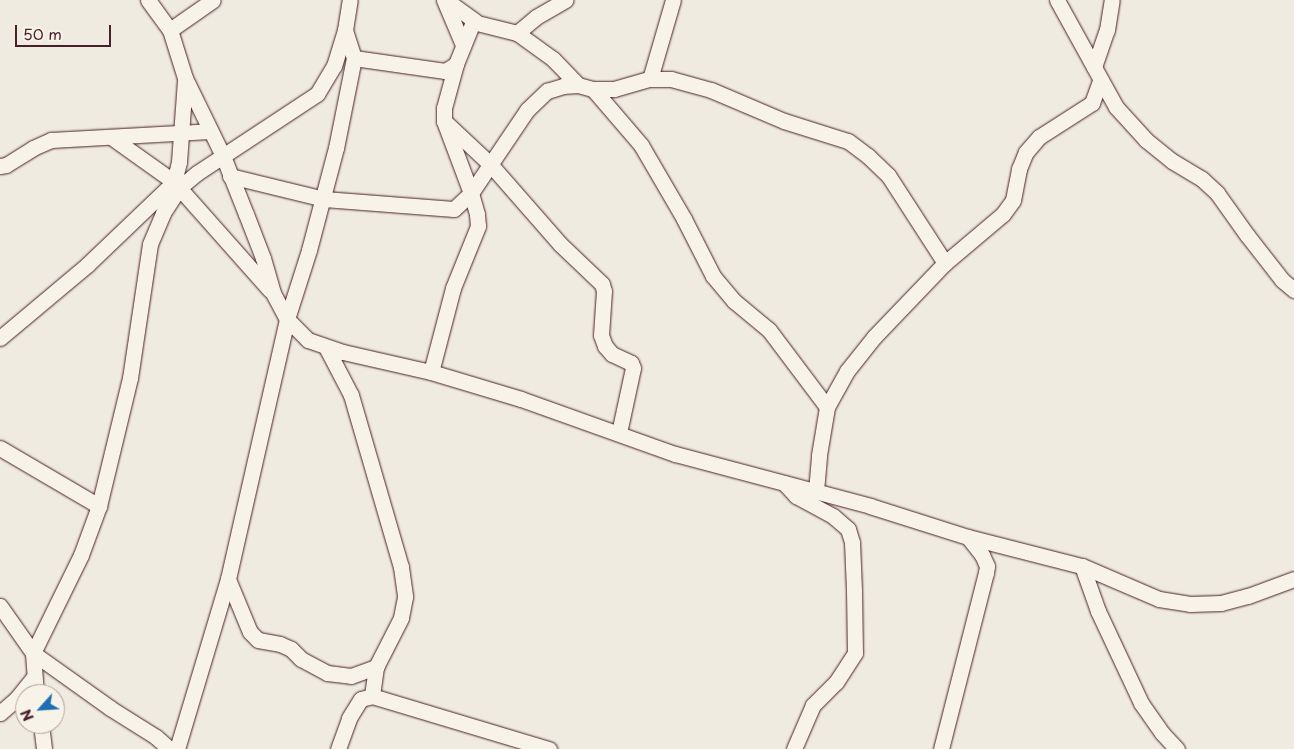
<!DOCTYPE html>
<html>
<head>
<meta charset="utf-8">
<style>
	body { margin:0 }
	#map { position:relative; width:1294px; height:749px; overflow:hidden; background:#f0ebe0; font-family:"Playpen Sans",sans-serif }
	div>[style] { position:absolute }
	.roads { filter:drop-shadow(0 0 1px #4a1f2b) drop-shadow(0 0 1px #4a1f2b) }
	.minor>* { height:15px; margin:-7.5px; padding:0 7.5px; transform-origin:7.5px; border-radius:7.5px; background:#f7f3e8 }
	span { translate:-50% -50%; white-space:nowrap; text-align:center; line-height:1.15; -webkit-text-stroke:4.5px #f7f3e8; paint-order:stroke }
	.north { position:absolute; left:15px; top:684px; width:50px; height:50px; box-sizing:border-box; background:#f7f3e8; border:1px solid #b29e9c; border-radius:50%; rotate:244deg; font-size:14px; font-weight:700; line-height:20px; text-align:center; color:#4a1f2b }
	.north::after { content:''; display:block; margin:auto; width:18px; height:22px; background:#1f6fb2; clip-path:polygon(50% 0,100% 100%,50% 72%,0 100%) }
	.scale { position:absolute; left:15px; top:25px; width:96px; height:22px; box-sizing:border-box; border:2px solid #4a1f2b; border-top:0; padding-left:6px; font-size:15px; line-height:18px; white-space:nowrap; color:#4a1f2b; -webkit-text-stroke:4px #f7f3e8; paint-order:stroke }
</style>
</head>
<body>
<div id="map">
	<div class="roads">
		<div class="minor">
			<div style="left:148px;top:0;width:37px;rotate:54deg"></div>
			<div style="left:170px;top:30px;width:50px;rotate:72.6deg"></div>
			<div style="left:185px;top:78px;width:87px;rotate:64deg"></div>
			<div style="left:223px;top:156px;width:62px;rotate:68.4deg"></div>
			<div style="left:246px;top:214px;width:47px;rotate:68.9deg"></div>
			<div style="left:263px;top:258px;width:36px;rotate:74deg"></div>
			<div style="left:273px;top:293px;width:30px;rotate:62deg"></div>
			<div style="left:287px;top:319px;width:30px;rotate:45deg"></div>
			<div style="left:308px;top:340px;width:37px;rotate:19deg"></div>
			<div style="left:343px;top:352px;width:90px;rotate:12.8deg"></div>
			<div style="left:431px;top:372px;width:94px;rotate:16.7deg"></div>
			<div style="left:521px;top:399px;width:164px;rotate:19.7deg"></div>
			<div style="left:675px;top:454px;width:202px;rotate:14.9deg"></div>
			<div style="left:870px;top:506px;width:103px;rotate:17.6deg"></div>
			<div style="left:968px;top:537px;width:118px;rotate:14.3deg"></div>
			<div style="left:1082px;top:566px;width:84px;rotate:23.2deg"></div>
			<div style="left:1159px;top:599px;width:31px;rotate:9deg"></div>
			<div style="left:1190px;top:604px;width:31px;rotate:-2deg"></div>
			<div style="left:1221px;top:603px;width:28px;rotate:-15deg"></div>
			<div style="left:1248px;top:596px;width:49px;rotate:-20.3deg"></div>
			<div style="left:444px;top:0;width:49px;rotate:67.1deg"></div>
			<div style="left:446px;top:0;width:36px;rotate:36deg"></div>
			<div style="left:1057px;top:0;width:122px;rotate:61.1deg"></div>
			<div style="left:1116px;top:107px;width:45px;rotate:47.7deg"></div>
			<div style="left:1146px;top:140px;width:33px;rotate:39deg"></div>
			<div style="left:1172px;top:161px;width:35px;rotate:31deg"></div>
			<div style="left:1202px;top:179px;width:21px;rotate:43deg"></div>
			<div style="left:1217px;top:193px;width:52px;rotate:54.5deg"></div>
			<div style="left:1247px;top:235px;width:57px;rotate:52.1deg"></div>
			<div style="left:1282px;top:280px;width:16px;rotate:40deg"></div>
			<div style="left:170px;top:30px;width:52px;rotate:-34.9deg"></div>
			<div style="left:517px;top:33px;width:44px;rotate:35.8deg"></div>
			<div style="left:553px;top:59px;width:36px;rotate:46deg"></div>
			<div style="left:354px;top:58px;width:92px;rotate:8.1deg"></div>
			<div style="left:445px;top:71px;width:13px;rotate:-32deg"></div>
			<div style="left:456px;top:64px;width:45px;rotate:-68deg"></div>
			<div style="left:473px;top:22px;width:45px;rotate:14deg"></div>
			<div style="left:517px;top:33px;width:25px;rotate:-40deg"></div>
			<div style="left:536px;top:17px;width:34px;rotate:-30deg"></div>
			<div style="left:1094px;top:67px;width:39px;rotate:-71deg"></div>
			<div style="left:1107px;top:30px;width:30px;rotate:-81deg"></div>
			<div style="left:650px;top:79px;width:82px;rotate:-73.8deg"></div>
			<div style="left:593px;top:89px;width:74px;rotate:49.4deg"></div>
			<div style="left:641px;top:145px;width:86px;rotate:59.8deg"></div>
			<div style="left:684px;top:219px;width:64px;rotate:63deg"></div>
			<div style="left:713px;top:276px;width:33px;rotate:50deg"></div>
			<div style="left:734px;top:301px;width:45px;rotate:39.6deg"></div>
			<div style="left:769px;top:330px;width:96px;rotate:53deg"></div>
			<div style="left:444px;top:121px;width:63px;rotate:43.1deg"></div>
			<div style="left:490px;top:164px;width:106px;rotate:48.8deg"></div>
			<div style="left:560px;top:244px;width:58px;rotate:43.6deg"></div>
			<div style="left:602px;top:284px;width:7px;rotate:74deg"></div>
			<div style="left:604px;top:291px;width:44px;rotate:93.9deg"></div>
			<div style="left:601px;top:335px;width:12px;rotate:70deg"></div>
			<div style="left:605px;top:346px;width:11px;rotate:49deg"></div>
			<div style="left:612px;top:354px;width:21px;rotate:25deg"></div>
			<div style="left:631px;top:363px;width:5px;rotate:68deg"></div>
			<div style="left:633px;top:368px;width:66px;rotate:102.2deg"></div>
			<div style="left:111px;top:137px;width:77px;rotate:35.5deg"></div>
			<div style="left:174px;top:182px;width:144px;rotate:48.4deg"></div>
			<div style="left:0;top:166px;width:6px;rotate:-9deg"></div>
			<div style="left:6px;top:165px;width:32px;rotate:-32deg"></div>
			<div style="left:33px;top:148px;width:20px;rotate:-24deg"></div>
			<div style="left:51px;top:140px;width:159px;rotate:-3.2deg"></div>
			<div style="left:230px;top:176px;width:97px;rotate:13.7deg"></div>
			<div style="left:324px;top:199px;width:130px;rotate:4.4deg"></div>
			<div style="left:454px;top:209px;width:23px;rotate:-43deg"></div>
			<div style="left:471px;top:193px;width:100px;rotate:-56deg"></div>
			<div style="left:527px;top:110px;width:28px;rotate:-44deg"></div>
			<div style="left:547px;top:91px;width:17px;rotate:-17deg"></div>
			<div style="left:563px;top:86px;width:15px;rotate:-4deg"></div>
			<div style="left:578px;top:85px;width:16px;rotate:15deg"></div>
			<div style="left:593px;top:89px;width:21px"></div>
			<div style="left:614px;top:89px;width:37px;rotate:-16deg"></div>
			<div style="left:650px;top:79px;width:21px"></div>
			<div style="left:671px;top:79px;width:41px;rotate:15.4deg"></div>
			<div style="left:711px;top:90px;width:79px;rotate:23deg"></div>
			<div style="left:784px;top:121px;width:67px;rotate:17.4deg"></div>
			<div style="left:848px;top:141px;width:25px;rotate:37deg"></div>
			<div style="left:868px;top:156px;width:28px;rotate:44deg"></div>
			<div style="left:888px;top:175px;width:105px;rotate:57.1deg"></div>
			<div style="left:0;top:338px;width:114px;rotate:-40deg"></div>
			<div style="left:87px;top:265px;width:120px;rotate:-43.7deg"></div>
			<div style="left:174px;top:182px;width:21px;rotate:-76deg"></div>
			<div style="left:179px;top:162px;width:81px;rotate:-85.8deg"></div>
			<div style="left:326px;top:347px;width:54px;rotate:62.5deg"></div>
			<div style="left:351px;top:395px;width:179px;rotate:73.8deg"></div>
			<div style="left:401px;top:567px;width:30px;rotate:82deg"></div>
			<div style="left:405px;top:597px;width:21px;rotate:101deg"></div>
			<div style="left:401px;top:618px;width:55px;rotate:117deg"></div>
			<div style="left:376px;top:667px;width:29px;rotate:98deg"></div>
			<div style="left:431px;top:372px;width:87px;rotate:-75.3deg"></div>
			<div style="left:453px;top:288px;width:67px;rotate:-68deg"></div>
			<div style="left:478px;top:226px;width:12px;rotate:-95deg"></div>
			<div style="left:477px;top:214px;width:22px;rotate:-106deg"></div>
			<div style="left:471px;top:193px;width:77px;rotate:-110.6deg"></div>
			<div style="left:444px;top:121px;width:13px;rotate:-90deg"></div>
			<div style="left:444px;top:108px;width:46px;rotate:-74.7deg"></div>
			<div style="left:0;top:448px;width:115px;rotate:30.4deg"></div>
			<div style="left:784px;top:483px;width:18px;rotate:47deg"></div>
			<div style="left:796px;top:496px;width:42px;rotate:28.4deg"></div>
			<div style="left:833px;top:516px;width:20px;rotate:41deg"></div>
			<div style="left:848px;top:529px;width:14px;rotate:73deg"></div>
			<div style="left:852px;top:542px;width:48px;rotate:87.6deg"></div>
			<div style="left:854px;top:590px;width:63px;rotate:89.1deg"></div>
			<div style="left:855px;top:653px;width:35px;rotate:123deg"></div>
			<div style="left:836px;top:682px;width:33px;rotate:135deg"></div>
			<div style="left:813px;top:705px;width:48px;rotate:113.4deg"></div>
			<div style="left:816px;top:491px;width:36px;rotate:-85deg"></div>
			<div style="left:819px;top:455px;width:49px;rotate:-80.5deg"></div>
			<div style="left:827px;top:407px;width:41px;rotate:-60.9deg"></div>
			<div style="left:847px;top:371px;width:43px;rotate:-51.5deg"></div>
			<div style="left:874px;top:337px;width:103px;rotate:-46.2deg"></div>
			<div style="left:945px;top:263px;width:76px;rotate:-40.2deg"></div>
			<div style="left:1003px;top:214px;width:17px;rotate:-54deg"></div>
			<div style="left:1013px;top:200px;width:32px;rotate:-79deg"></div>
			<div style="left:1019px;top:169px;width:18px;rotate:-68deg"></div>
			<div style="left:1026px;top:152px;width:20px;rotate:-49deg"></div>
			<div style="left:1039px;top:137px;width:63px;rotate:-32.7deg"></div>
			<div style="left:1092px;top:103px;width:23px;rotate:-70deg"></div>
			<div style="left:1082px;top:566px;width:48px;rotate:70.4deg"></div>
			<div style="left:1098px;top:611px;width:102px;rotate:64.9deg"></div>
			<div style="left:1141px;top:703px;width:37px;rotate:55deg"></div>
			<div style="left:1162px;top:733px;width:22px;rotate:47deg"></div>
			<div style="left:228px;top:579px;width:57px;rotate:67.5deg"></div>
			<div style="left:250px;top:632px;width:11px;rotate:45deg"></div>
			<div style="left:258px;top:640px;width:22px;rotate:10deg"></div>
			<div style="left:280px;top:644px;width:12px;rotate:24deg"></div>
			<div style="left:291px;top:649px;width:14px;rotate:45deg"></div>
			<div style="left:301px;top:659px;width:30px;rotate:28deg"></div>
			<div style="left:327px;top:673px;width:24px;rotate:7deg"></div>
			<div style="left:351px;top:676px;width:27px;rotate:-20deg"></div>
			<div style="left:0;top:606px;width:57px;rotate:54.9deg"></div>
			<div style="left:33px;top:653px;width:95px;rotate:35.5deg"></div>
			<div style="left:110px;top:708px;width:54px;rotate:32.2deg"></div>
			<div style="left:156px;top:737px;width:18px;rotate:41deg"></div>
			<div style="left:36px;top:694px;width:41px;rotate:-94.2deg"></div>
			<div style="left:33px;top:653px;width:109px;rotate:-63.9deg"></div>
			<div style="left:81px;top:555px;width:52px;rotate:-69.8deg"></div>
			<div style="left:99px;top:506px;width:132px;rotate:-76.4deg"></div>
			<div style="left:130px;top:378px;width:135px;rotate:-81.5deg"></div>
			<div style="left:150px;top:244px;width:34px;rotate:-67deg"></div>
			<div style="left:163px;top:213px;width:30px;rotate:-57deg"></div>
			<div style="left:179px;top:188px;width:23px;rotate:-40deg"></div>
			<div style="left:197px;top:173px;width:144px;rotate:-33.4deg"></div>
			<div style="left:317px;top:94px;width:33px;rotate:-59deg"></div>
			<div style="left:334px;top:66px;width:38px;rotate:-73deg"></div>
			<div style="left:0;top:713px;width:23px;rotate:-41deg"></div>
			<div style="left:17px;top:698px;width:27px;rotate:-51deg"></div>
			<div style="left:41px;top:724px;width:25px;rotate:83deg"></div>
			<div style="left:177px;top:749px;width:177px;rotate:-73.3deg"></div>
			<div style="left:228px;top:579px;width:267px;rotate:-77.2deg"></div>
			<div style="left:287px;top:319px;width:72px;rotate:-72.3deg"></div>
			<div style="left:309px;top:250px;width:106px;rotate:-75.2deg"></div>
			<div style="left:336px;top:148px;width:92px;rotate:-78.7deg"></div>
			<div style="left:354px;top:58px;width:29px;rotate:-108deg"></div>
			<div style="left:345px;top:30px;width:30px;rotate:-81deg"></div>
			<div style="left:338px;top:749px;width:33px;rotate:-70deg"></div>
			<div style="left:349px;top:718px;width:22px;rotate:-58deg"></div>
			<div style="left:361px;top:699px;width:11px;rotate:-15deg"></div>
			<div style="left:372px;top:696px;width:185px;rotate:16.7deg"></div>
			<div style="left:941px;top:749px;width:182px;rotate:-75.7deg"></div>
			<div style="left:986px;top:573px;width:7px;rotate:-82deg"></div>
			<div style="left:987px;top:566px;width:12px;rotate:-114deg"></div>
			<div style="left:982px;top:555px;width:23px;rotate:-128deg"></div>
		</div>
	</div>
	<div class="north">N</div>
	<div class="scale">50 m</div>
</div>
</body>
</html>
